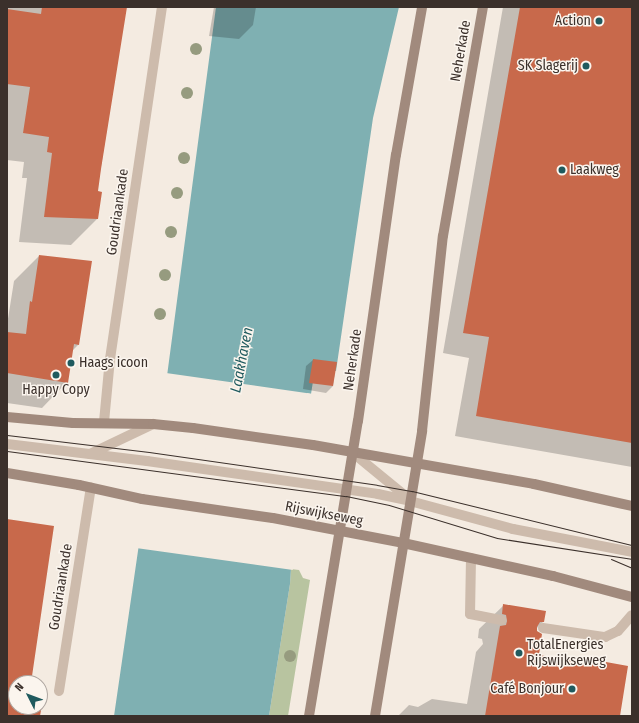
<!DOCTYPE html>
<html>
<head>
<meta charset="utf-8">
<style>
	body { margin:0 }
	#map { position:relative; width:639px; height:723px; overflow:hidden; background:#f4ebe1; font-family:"Fira Sans Condensed",sans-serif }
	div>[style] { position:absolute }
	.green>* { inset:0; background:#b8c4a0 }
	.water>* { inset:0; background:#7fb0b2 }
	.pier>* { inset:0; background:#f4ebe1 }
	.shadow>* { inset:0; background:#0003 }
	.building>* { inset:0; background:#c8694b }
	.service>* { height:10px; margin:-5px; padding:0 5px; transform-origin:5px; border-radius:5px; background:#cdbbac }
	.minor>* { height:10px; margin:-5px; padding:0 5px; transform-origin:5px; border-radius:5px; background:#cdbbac }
	.secondary>* { height:10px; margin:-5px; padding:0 5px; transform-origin:5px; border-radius:5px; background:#a18a7d }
	.tram>* { height:1px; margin:-0.5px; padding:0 0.5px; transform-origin:0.5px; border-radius:0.5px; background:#3b302b }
	.trees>* { width:12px; height:12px; margin:-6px; border-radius:50%; background:#969b7f }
	.dots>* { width:11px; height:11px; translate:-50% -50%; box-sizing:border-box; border:2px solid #fbf5ee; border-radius:50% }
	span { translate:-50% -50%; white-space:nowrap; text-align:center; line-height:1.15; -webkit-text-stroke:3px #fbf5ee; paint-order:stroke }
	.poi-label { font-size:14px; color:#3b302b }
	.right { translate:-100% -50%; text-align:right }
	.left { translate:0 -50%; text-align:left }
	.street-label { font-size:14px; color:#3b302b }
	.water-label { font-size:15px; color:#1f5a5e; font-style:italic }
	.frame { position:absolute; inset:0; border:8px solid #3b302b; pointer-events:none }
	.north { position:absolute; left:8px; top:675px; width:40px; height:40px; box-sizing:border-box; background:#fbf5ee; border:1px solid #aea6a0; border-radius:50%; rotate:312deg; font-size:11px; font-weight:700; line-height:16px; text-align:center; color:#3b302b }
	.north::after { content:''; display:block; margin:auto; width:14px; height:18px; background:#1f5a5e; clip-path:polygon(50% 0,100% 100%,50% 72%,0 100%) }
</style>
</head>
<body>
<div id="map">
	<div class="green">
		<div style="clip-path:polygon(291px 569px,299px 570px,303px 578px,310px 580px,288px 716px,269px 716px,290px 584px)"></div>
	</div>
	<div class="water">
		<div style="clip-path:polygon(216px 7px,399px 7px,373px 118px,336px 371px,315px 369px,311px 394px,307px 393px,282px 567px,291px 569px,290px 584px,269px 716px,114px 716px,139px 544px,192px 552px,217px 384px,167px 376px)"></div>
	</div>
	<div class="pier">
		<div style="clip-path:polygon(166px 373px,313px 394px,312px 396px,308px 396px,284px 565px,292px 567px,293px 570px,136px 548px,139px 542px,191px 550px,215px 385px,167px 378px)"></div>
	</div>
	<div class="shadow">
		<div style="clip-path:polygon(7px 7px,126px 7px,97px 192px,97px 219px,71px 245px,19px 242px,27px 178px,22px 178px,24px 162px,7px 160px)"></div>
		<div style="clip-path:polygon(214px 7px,256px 7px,253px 25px,239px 39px,209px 36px)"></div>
		<div style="clip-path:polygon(503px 7px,632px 7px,632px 467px,455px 436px,469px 358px,443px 353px)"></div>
		<div style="clip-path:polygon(39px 256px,91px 262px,78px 345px,72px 351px,67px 382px,42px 408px,7px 403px,7px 325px,14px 281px)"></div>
		<div style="clip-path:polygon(313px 360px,336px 363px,333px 386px,326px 393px,303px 389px,306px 366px)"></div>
		<div style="clip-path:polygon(504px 605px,544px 621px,536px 629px,538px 656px,603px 666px,606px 663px,619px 716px,398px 716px,409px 705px,418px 707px,432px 699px,467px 704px,476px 652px,483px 644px,482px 639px,478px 638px,479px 629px)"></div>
	</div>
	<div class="building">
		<div style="clip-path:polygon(42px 7px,127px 7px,101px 169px,98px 191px,102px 192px,98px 219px,44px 217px,52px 153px,47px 152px,49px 137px,23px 133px,30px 87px,7px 84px,7px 9px,41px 14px)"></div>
		<div style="clip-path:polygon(520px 7px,632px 7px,632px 443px,476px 416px,489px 337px,463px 333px)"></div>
		<div style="clip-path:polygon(39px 255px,92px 261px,79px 345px,74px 344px,68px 383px,7px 373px,7px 332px,26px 334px,30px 301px,32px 302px)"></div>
		<div style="clip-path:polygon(313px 359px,337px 362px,333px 386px,309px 383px)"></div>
		<div style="clip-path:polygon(7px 519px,54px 526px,31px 683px,16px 683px,16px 707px,40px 707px,40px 694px,44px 694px,40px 716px,7px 716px)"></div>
		<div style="clip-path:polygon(503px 604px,546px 611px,544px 622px,540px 622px,537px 627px,537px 631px,542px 634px,539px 655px,605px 666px,606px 662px,628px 666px,620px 716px,485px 716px,500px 626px,506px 625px,507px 621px,506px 615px,502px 614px)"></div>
	</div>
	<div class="service">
		<div style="left:7px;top:444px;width:141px;rotate:6.9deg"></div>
		<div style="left:147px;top:461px;width:233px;rotate:8.1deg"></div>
		<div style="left:378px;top:494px;width:33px;rotate:12deg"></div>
		<div style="left:410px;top:501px;width:107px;rotate:15.2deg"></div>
		<div style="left:513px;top:529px;width:121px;rotate:10.9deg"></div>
		<div style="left:353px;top:453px;width:72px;rotate:39.4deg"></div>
		<div style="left:90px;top:454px;width:70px;rotate:-25.5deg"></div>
		<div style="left:471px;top:558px;width:56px;rotate:91deg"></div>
		<div style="left:470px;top:614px;width:32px;rotate:11deg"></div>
		<div style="left:543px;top:628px;width:63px;rotate:8.3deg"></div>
		<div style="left:605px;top:637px;width:14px;rotate:-25deg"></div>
		<div style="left:618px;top:631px;width:21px;rotate:-49deg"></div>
	</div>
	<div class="minor">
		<div style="left:104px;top:422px;width:63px;rotate:-84.6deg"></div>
		<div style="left:110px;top:359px;width:356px;rotate:-81.6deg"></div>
		<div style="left:59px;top:691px;width:206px;rotate:-81.1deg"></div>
	</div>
	<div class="secondary">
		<div style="left:7px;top:417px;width:66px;rotate:5.2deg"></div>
		<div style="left:73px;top:423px;width:80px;rotate:0.7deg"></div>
		<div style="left:153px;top:424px;width:40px;rotate:5.7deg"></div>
		<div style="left:193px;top:428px;width:121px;rotate:8.1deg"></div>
		<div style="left:313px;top:445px;width:224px;rotate:10deg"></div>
		<div style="left:534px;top:484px;width:100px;rotate:12.7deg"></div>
		<div style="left:7px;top:473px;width:73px;rotate:9.5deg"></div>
		<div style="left:79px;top:485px;width:65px;rotate:12.5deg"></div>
		<div style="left:142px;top:499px;width:132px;rotate:8.3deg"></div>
		<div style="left:273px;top:518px;width:132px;rotate:10.9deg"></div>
		<div style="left:403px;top:543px;width:154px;rotate:12.4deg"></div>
		<div style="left:553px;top:576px;width:82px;rotate:14.9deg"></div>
		<div style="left:309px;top:716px;width:299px;rotate:-80.6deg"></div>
		<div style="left:358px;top:421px;width:269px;rotate:-81.9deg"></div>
		<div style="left:396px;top:155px;width:150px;rotate:-80deg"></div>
		<div style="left:375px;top:716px;width:289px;rotate:-80.6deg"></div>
		<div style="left:422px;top:431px;width:196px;rotate:-83.9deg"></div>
		<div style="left:443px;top:236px;width:232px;rotate:-80.1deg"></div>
	</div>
	<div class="tram">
		<div style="left:7px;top:435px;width:143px;rotate:6.8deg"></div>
		<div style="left:149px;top:452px;width:230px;rotate:8.2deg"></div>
		<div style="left:377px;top:485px;width:36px;rotate:10deg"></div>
		<div style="left:412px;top:491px;width:227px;rotate:13.8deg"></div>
		<div style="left:7px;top:451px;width:342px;rotate:7.6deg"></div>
		<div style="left:346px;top:496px;width:44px;rotate:11.8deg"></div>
		<div style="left:389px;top:505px;width:113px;rotate:17deg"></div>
		<div style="left:497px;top:538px;width:137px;rotate:8.8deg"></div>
		<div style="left:611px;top:559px;width:23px;rotate:23deg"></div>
	</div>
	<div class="trees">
		<div style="left:196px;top:49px"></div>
		<div style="left:187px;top:93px"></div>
		<div style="left:184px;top:158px"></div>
		<div style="left:177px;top:193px"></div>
		<div style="left:171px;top:232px"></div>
		<div style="left:165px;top:275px"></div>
		<div style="left:160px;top:314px"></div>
		<div style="left:290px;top:656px"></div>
	</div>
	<div class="dots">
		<div style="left:599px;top:21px;background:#1f5a5e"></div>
		<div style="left:586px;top:66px;background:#1f5a5e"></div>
		<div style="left:562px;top:170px;background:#1f5a5e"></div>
		<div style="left:71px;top:363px;background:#1f5a5e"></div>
		<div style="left:56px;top:375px;background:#1f5a5e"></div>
		<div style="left:519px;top:653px;background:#1f5a5e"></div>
		<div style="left:572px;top:689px;background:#1f5a5e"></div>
	</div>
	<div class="poi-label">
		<span class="right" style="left:591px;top:21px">Action</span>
		<span class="right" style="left:578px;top:66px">SK Slagerij</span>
		<span class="left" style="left:570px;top:170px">Laakweg</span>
		<span class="left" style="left:79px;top:363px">Haags icoon</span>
		<span style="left:56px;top:390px">Happy Copy</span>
		<span class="left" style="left:527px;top:653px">TotalEnergies<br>Rijswijkseweg</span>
		<span class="right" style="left:564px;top:689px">Café Bonjour</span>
	</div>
	<div class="street-label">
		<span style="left:461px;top:51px;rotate:-80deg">Neherkade</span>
		<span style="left:118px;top:212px;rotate:-82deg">Goudriaankade</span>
		<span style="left:353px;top:360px;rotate:-82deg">Neherkade</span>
		<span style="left:324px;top:514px;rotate:11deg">Rijswijkseweg</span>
		<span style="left:61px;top:587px;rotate:-81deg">Goudriaankade</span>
	</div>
	<div class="water-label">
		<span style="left:242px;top:360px;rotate:-79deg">Laakhaven</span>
	</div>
	<div class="frame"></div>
	<div class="north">N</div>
</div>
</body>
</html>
